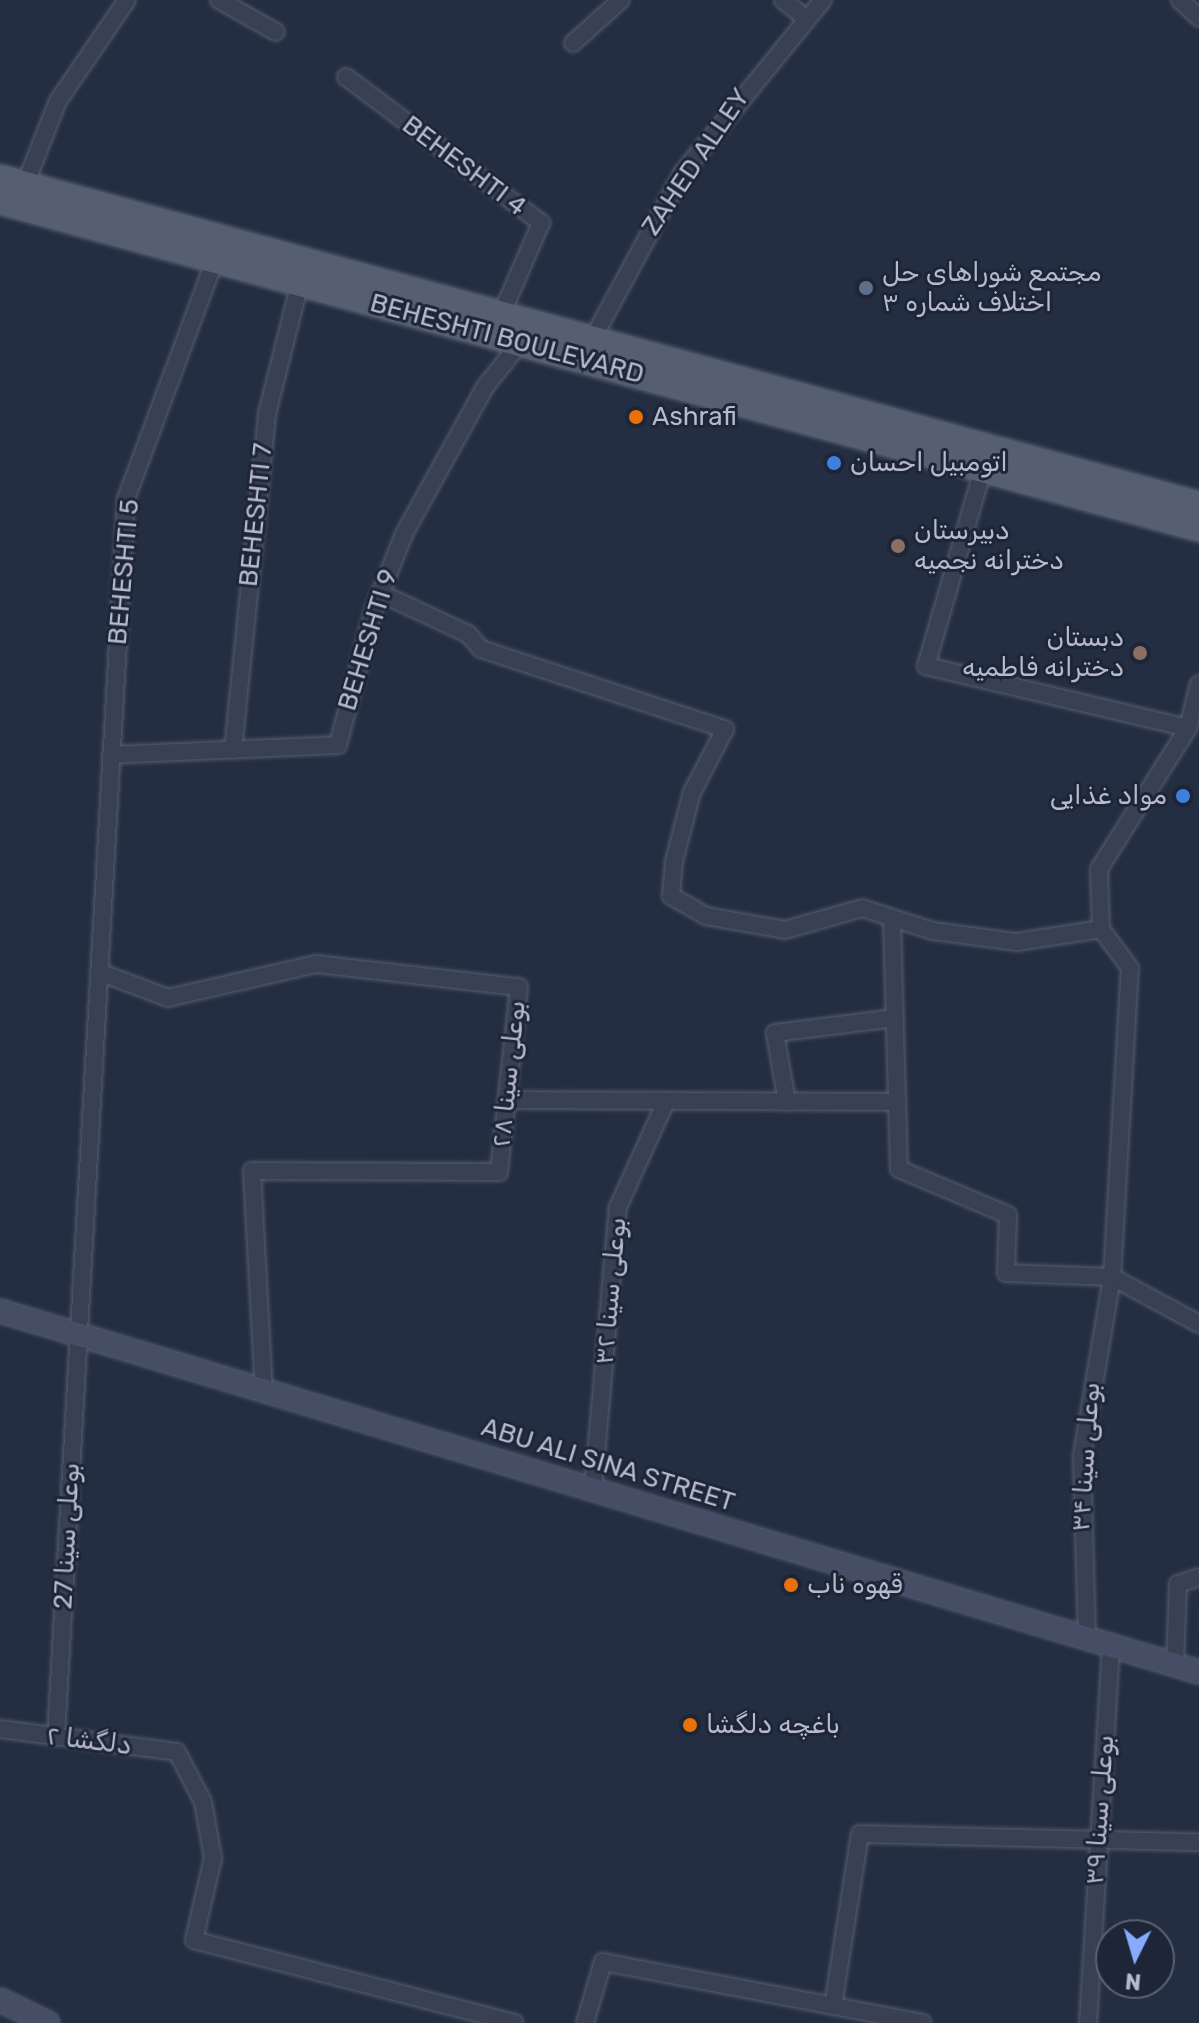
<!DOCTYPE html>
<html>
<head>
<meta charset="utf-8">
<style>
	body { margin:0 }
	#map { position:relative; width:1199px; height:2023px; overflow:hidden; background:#242e42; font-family:Rubik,"Noto Naskh Arabic",sans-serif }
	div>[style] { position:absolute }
	.roads { filter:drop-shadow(0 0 2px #565e6f) drop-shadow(0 0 2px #565e6f) }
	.street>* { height:16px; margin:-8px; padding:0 8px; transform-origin:8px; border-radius:8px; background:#384051 }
	.secondary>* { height:22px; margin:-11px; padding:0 11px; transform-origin:11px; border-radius:11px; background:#464e65 }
	.primary>* { height:26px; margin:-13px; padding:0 13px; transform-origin:13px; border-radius:13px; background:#565f71 }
	.dots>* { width:22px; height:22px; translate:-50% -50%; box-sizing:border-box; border:4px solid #1d2537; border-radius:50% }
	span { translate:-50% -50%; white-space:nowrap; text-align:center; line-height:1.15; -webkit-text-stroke:6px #1d2537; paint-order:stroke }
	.street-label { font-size:26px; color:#b5bbcc }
	.poi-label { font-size:26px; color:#b5bbcc }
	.left { translate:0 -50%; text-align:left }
	.right { translate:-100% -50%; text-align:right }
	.north { position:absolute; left:1095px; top:1919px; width:80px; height:80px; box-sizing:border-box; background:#1d2537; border:2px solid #5a6173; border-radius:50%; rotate:185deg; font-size:22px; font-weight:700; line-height:32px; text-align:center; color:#b5bbcc }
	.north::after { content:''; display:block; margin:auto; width:28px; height:36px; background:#87a9fe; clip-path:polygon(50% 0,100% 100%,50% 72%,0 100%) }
</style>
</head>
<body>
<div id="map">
	<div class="roads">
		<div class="street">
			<div style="left:219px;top:0;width:65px;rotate:29.3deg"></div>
			<div style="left:783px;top:0;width:28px;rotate:39deg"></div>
			<div style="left:1180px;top:0;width:26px;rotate:43deg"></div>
			<div style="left:573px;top:43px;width:64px;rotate:-41.9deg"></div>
			<div style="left:346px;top:77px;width:244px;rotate:36.8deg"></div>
			<div style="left:541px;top:223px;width:100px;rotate:113.5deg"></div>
			<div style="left:25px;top:185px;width:90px;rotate:-68.6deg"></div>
			<div style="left:58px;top:101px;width:122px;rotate:-55.7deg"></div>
			<div style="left:592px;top:340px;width:191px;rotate:-61.6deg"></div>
			<div style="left:683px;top:172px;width:222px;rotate:-50.9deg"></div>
			<div style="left:983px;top:469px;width:205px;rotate:106.1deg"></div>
			<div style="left:926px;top:666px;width:269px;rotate:13.3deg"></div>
			<div style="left:380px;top:593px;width:97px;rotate:25deg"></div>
			<div style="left:468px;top:634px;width:20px;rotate:49deg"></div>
			<div style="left:481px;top:649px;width:257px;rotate:18.2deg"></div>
			<div style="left:725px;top:729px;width:71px;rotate:117.6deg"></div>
			<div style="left:692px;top:792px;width:71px;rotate:104.6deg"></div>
			<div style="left:674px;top:861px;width:35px;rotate:95deg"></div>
			<div style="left:671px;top:896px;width:40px;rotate:29.7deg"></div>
			<div style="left:706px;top:916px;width:80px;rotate:10deg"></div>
			<div style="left:785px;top:930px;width:80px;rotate:-15.9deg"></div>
			<div style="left:862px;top:908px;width:75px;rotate:17.9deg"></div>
			<div style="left:933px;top:931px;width:85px;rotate:7.5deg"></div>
			<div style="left:1017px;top:942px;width:85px;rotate:-8.8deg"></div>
			<div style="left:233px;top:750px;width:338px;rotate:-84.2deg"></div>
			<div style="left:267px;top:414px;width:135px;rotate:-75.9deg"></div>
			<div style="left:111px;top:755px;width:227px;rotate:-2.5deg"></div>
			<div style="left:338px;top:745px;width:138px;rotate:-75.3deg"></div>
			<div style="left:373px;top:612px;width:84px;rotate:-68.3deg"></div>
			<div style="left:404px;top:534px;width:168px;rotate:-61.1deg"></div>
			<div style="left:485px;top:387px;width:56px;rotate:-51.5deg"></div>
			<div style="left:892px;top:920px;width:249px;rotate:88.4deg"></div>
			<div style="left:899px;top:1169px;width:118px;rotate:22.9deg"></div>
			<div style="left:1008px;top:1215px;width:58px;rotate:92deg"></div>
			<div style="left:1006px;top:1273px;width:106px;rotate:2.2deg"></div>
			<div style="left:1112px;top:1277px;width:99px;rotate:28.4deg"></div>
			<div style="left:1101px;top:929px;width:60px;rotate:-91.9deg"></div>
			<div style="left:1099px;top:869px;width:167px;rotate:-57.7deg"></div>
			<div style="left:1188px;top:728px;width:45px;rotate:-76deg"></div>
			<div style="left:99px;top:972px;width:74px;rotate:20.6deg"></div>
			<div style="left:168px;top:998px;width:152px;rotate:-12.9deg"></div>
			<div style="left:316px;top:964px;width:204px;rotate:6.5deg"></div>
			<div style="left:519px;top:987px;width:186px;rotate:96.2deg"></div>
			<div style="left:499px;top:1172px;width:247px;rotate:-179.8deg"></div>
			<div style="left:252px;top:1171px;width:220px;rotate:86.9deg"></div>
			<div style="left:507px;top:1100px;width:390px;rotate:0.3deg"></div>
			<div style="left:787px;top:1102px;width:70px;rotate:-99.9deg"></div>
			<div style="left:775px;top:1033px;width:121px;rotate:-7.1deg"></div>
			<div style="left:593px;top:1490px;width:284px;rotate:-85deg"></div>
			<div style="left:618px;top:1207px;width:116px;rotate:-65.6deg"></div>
			<div style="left:1087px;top:1639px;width:184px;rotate:-91.6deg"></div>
			<div style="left:1082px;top:1455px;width:181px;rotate:-80.4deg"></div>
			<div style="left:1112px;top:1277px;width:310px;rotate:-86.7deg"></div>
			<div style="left:1130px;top:968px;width:49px;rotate:-126.6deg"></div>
			<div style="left:1175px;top:1665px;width:81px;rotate:-87.9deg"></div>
			<div style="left:1178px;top:1584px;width:22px;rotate:-18deg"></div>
			<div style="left:0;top:1729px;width:178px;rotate:7.4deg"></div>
			<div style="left:177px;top:1752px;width:56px;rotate:62.5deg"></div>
			<div style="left:203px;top:1802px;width:57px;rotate:79.9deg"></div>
			<div style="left:213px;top:1858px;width:84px;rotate:103deg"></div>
			<div style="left:194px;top:1940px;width:331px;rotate:14.5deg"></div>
			<div style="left:56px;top:1737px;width:1240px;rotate:-86.76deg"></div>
			<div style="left:126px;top:499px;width:255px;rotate:-69.6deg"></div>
			<div style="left:833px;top:2006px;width:174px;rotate:-81.1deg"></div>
			<div style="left:860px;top:1834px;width:339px;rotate:1.4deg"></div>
			<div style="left:585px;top:2023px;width:64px;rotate:-73.6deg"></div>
			<div style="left:603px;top:1962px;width:325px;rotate:10.8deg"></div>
			<div style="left:1088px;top:2023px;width:378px;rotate:-86.5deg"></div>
		</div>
		<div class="secondary">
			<div style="left:0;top:1311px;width:1252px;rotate:16.76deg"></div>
			<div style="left:0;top:2000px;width:53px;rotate:25.6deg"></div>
		</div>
		<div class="primary">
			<div style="left:0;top:178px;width:1243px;rotate:15.26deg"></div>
			<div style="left:0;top:201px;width:1243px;rotate:15.26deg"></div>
		</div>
	</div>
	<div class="dots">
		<div style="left:866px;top:288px;background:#5c6f8a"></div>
		<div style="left:636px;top:417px;background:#e8710a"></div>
		<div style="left:834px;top:463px;background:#3f7fe0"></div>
		<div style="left:898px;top:546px;background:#8d6e63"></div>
		<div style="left:1140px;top:653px;background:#8d6e63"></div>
		<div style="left:1183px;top:796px;background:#3f7fe0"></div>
		<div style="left:791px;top:1585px;background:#e8710a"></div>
		<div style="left:690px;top:1725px;background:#e8710a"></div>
	</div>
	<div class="street-label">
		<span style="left:696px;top:162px;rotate:-56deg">ZAHED ALLEY</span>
		<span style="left:464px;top:166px;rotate:37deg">BEHESHTI 4</span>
		<span style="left:507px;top:339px;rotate:15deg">BEHESHTI BOULEVARD</span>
		<span style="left:256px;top:515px;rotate:-84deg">BEHESHTI 7</span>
		<span style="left:124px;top:572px;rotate:-85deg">BEHESHTI 5</span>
		<span style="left:368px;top:640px;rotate:-73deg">BEHESHTI 9</span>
		<span style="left:509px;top:1074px;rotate:-84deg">بوعلی سینا ۲۸</span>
		<span style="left:611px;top:1291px;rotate:-85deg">بوعلی سینا ۳۲</span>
		<span style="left:1086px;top:1457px;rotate:-86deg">بوعلی سینا ۳۴</span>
		<span style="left:608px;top:1465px;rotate:17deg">ABU ALI SINA STREET</span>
		<span style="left:67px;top:1536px;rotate:-87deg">بوعلی سینا 27</span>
		<span style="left:89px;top:1741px;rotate:7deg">دلگشا ۲</span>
		<span style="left:1100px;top:1810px;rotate:-86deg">بوعلی سینا ۳۹</span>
	</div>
	<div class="poi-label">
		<span class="left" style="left:882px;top:288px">مجتمع شوراهای حل<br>اختلاف شماره ۳</span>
		<span class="left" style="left:652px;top:417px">Ashrafi</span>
		<span class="left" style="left:850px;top:463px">اتومبیل احسان</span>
		<span class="left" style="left:914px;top:546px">دبیرستان<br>دخترانه نجمیه</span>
		<span class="right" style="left:1124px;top:653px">دبستان<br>دخترانه فاطمیه</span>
		<span class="right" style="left:1167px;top:796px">مواد غذایی</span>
		<span class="left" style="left:807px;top:1585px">قهوه ناب</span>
		<span class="left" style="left:706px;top:1725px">باغچه دلگشا</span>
	</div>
	<div class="north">N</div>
</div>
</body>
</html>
